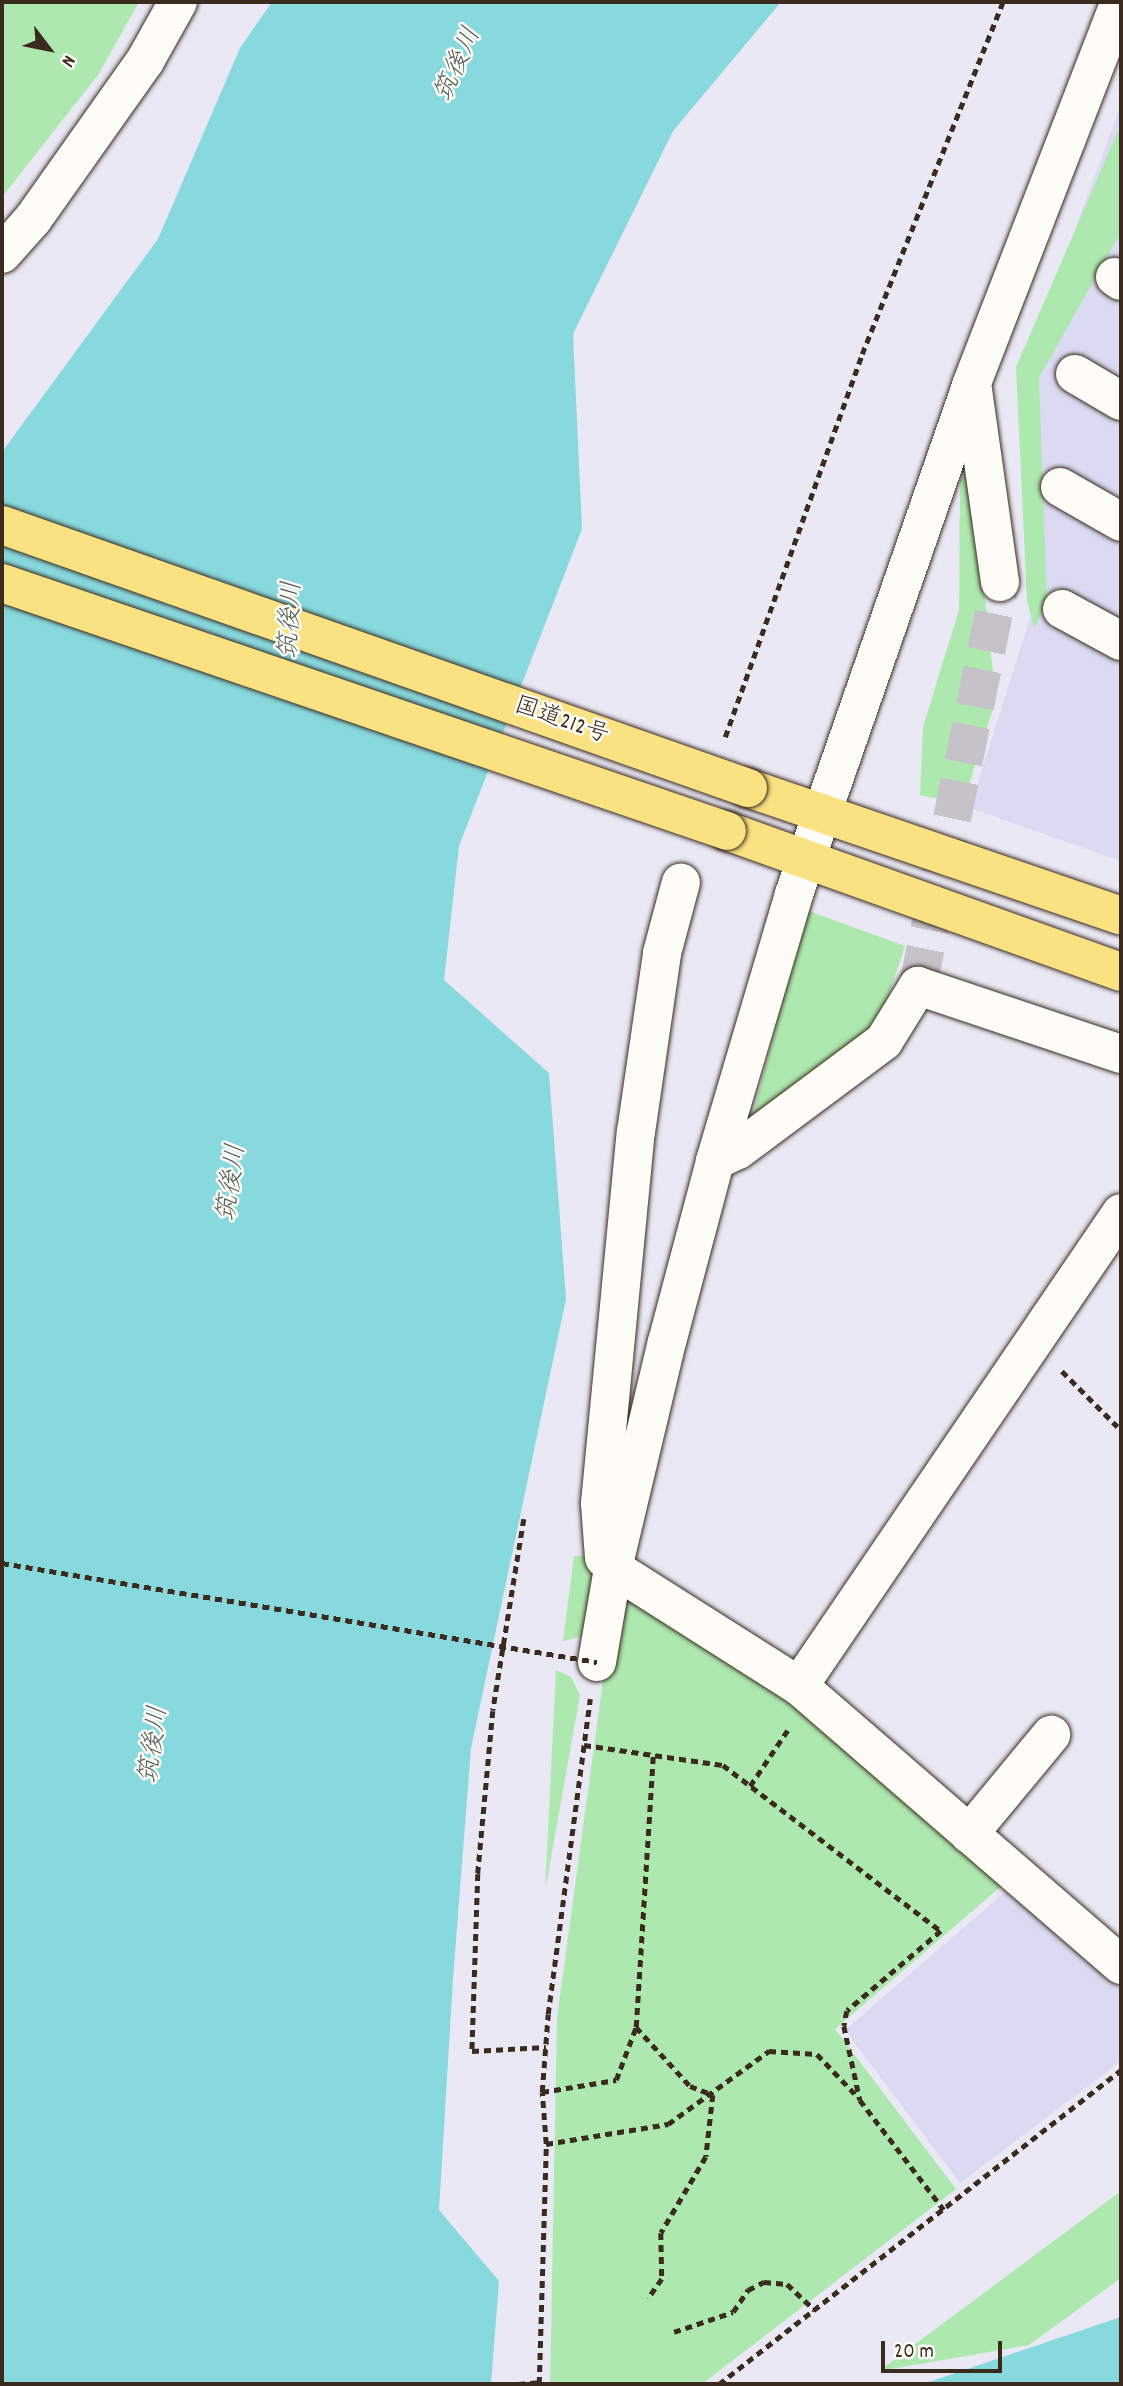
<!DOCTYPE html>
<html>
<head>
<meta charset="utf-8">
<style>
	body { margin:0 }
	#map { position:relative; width:1123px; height:2386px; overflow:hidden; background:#e9e8f4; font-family:Dekko,"Klee One",sans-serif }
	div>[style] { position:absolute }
	.built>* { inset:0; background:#dbdaf2 }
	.green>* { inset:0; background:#ade9af }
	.water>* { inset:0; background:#87d9de }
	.minor-tunnel>* { height:38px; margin-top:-19px; transform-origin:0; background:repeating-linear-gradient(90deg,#c6c2c9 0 38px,transparent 0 57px) }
	.path>* { height:4.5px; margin-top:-2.25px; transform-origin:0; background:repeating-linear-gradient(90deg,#3b2a1e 0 7px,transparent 0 12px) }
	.roads { filter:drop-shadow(0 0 2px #3b2a1e) drop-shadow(0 0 2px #3b2a1e) }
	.minor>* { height:38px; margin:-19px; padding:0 19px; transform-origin:19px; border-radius:19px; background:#fdfcf7 }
	.highway>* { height:38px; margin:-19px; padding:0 19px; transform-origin:19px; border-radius:19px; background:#fae181 }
	.path-bridge>* { height:4.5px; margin-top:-2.25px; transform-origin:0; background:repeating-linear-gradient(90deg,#3b2a1e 0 7px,transparent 0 12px) }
	.bridges { filter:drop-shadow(0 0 2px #3b2a1e) drop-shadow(0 0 2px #3b2a1e) }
	.highway-bridge>* { height:38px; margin:-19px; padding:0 19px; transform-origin:19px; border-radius:19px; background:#fae181 }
	span { translate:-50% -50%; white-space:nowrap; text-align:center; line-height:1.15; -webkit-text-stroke:5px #fdfcf7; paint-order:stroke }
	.street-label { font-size:24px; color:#3b2a1e }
	.water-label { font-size:26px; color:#525f58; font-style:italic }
	.frame { position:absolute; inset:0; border:4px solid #3b2a1e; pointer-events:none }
	.north { position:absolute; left:14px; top:14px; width:70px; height:70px; -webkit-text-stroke:5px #fdfcf7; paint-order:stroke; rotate:122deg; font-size:19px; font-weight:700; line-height:28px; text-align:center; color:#3b2a1e }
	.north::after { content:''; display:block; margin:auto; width:24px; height:32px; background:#3b2a1e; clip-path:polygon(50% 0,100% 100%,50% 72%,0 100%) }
	.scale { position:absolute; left:881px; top:2341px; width:121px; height:32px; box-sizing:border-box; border:4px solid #3b2a1e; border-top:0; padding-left:9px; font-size:21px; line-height:24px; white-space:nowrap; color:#3b2a1e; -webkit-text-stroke:5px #fdfcf7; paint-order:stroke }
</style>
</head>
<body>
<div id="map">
	<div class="built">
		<div style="clip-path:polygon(1121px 105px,1121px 861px,970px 808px,1036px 599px,1023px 370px)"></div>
		<div style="clip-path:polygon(1011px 1887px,1121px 1983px,1121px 2061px,960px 2183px,845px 2030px)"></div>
	</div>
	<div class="green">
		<div style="clip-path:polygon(2px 2px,139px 2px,98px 75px,2px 197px)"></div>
		<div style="clip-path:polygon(1121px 124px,1121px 232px,1039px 378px,1047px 602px,1034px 628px,1027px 601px,1016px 367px)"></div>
		<div style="clip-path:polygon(971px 472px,996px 699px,963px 804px,920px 795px,923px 727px,959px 610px,960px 480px)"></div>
		<div style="clip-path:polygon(806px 910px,905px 946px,877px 1030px,749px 1130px)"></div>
		<div style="clip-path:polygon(574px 1556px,595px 1556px,590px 1634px,563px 1641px)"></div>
		<div style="clip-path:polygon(617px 1578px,810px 1711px,1005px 1883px,835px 2029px,956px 2189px,702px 2384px,550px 2384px,557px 2018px)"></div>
		<div style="clip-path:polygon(556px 1670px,571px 1677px,580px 1695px,545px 1891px)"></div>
		<div style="clip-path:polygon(1121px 2191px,1121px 2278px,1029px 2345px,879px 2371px)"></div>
	</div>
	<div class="water">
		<div style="clip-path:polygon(272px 2px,781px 2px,673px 131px,573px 334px,582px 529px,459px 846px,444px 980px,549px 1073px,566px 1299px,471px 1748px,453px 1979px,439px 2210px,499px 2281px,491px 2384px,2px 2384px,2px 452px,158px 239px,240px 48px)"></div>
		<div style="clip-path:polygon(1121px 2317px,1121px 2384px,923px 2384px)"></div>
	</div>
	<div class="minor-tunnel">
		<div style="left:918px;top:986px;width:412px;rotate:-78.5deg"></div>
	</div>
	<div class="path">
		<div style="left:725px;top:737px;width:407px;rotate:-70.3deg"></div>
		<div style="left:862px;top:354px;width:379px;rotate:-68.2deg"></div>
		<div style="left:1062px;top:1371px;width:83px;rotate:45deg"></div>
		<div style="left:524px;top:1519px;width:194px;rotate:99.2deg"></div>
		<div style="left:493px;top:1711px;width:164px;rotate:95.3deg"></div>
		<div style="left:478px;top:1874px;width:177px;rotate:91.9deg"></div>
		<div style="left:472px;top:2051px;width:74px;rotate:-3.1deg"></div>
		<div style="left:584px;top:1745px;width:140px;rotate:8.2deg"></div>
		<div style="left:723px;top:1765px;width:274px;rotate:37.3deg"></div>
		<div style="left:941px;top:1931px;width:123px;rotate:139.6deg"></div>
		<div style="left:847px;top:2011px;width:15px;rotate:101deg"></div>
		<div style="left:844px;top:2026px;width:76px;rotate:77.8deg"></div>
		<div style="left:860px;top:2100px;width:138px;rotate:52.6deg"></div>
		<div style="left:750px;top:1786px;width:70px;rotate:-56.1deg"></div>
		<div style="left:636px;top:2027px;width:80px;rotate:47.5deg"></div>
		<div style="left:690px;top:2086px;width:25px;rotate:21deg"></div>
		<div style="left:713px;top:2095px;width:62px;rotate:96.4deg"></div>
		<div style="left:706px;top:2157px;width:88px;rotate:120.6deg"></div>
		<div style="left:661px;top:2233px;width:46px;rotate:88.8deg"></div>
		<div style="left:662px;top:2279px;width:24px;rotate:125deg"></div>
		<div style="left:542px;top:2092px;width:75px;rotate:-9.2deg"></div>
		<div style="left:616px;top:2080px;width:57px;rotate:-69.3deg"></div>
		<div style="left:636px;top:2027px;width:271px;rotate:-86.4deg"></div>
		<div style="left:546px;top:2144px;width:124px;rotate:-9.3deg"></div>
		<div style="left:668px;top:2124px;width:125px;rotate:-35.9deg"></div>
		<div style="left:769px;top:2051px;width:48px;rotate:3.6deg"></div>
		<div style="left:817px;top:2054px;width:59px;rotate:46.4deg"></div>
		<div style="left:674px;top:2332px;width:62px;rotate:-18.7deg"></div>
		<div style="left:733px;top:2312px;width:27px;rotate:-56deg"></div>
		<div style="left:748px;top:2290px;width:18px;rotate:-27deg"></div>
		<div style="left:764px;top:2282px;width:23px;rotate:5deg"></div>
		<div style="left:787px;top:2284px;width:38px;rotate:43deg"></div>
		<div style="left:518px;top:2384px;width:21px;rotate:-5deg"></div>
		<div style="left:539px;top:2384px;width:240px;rotate:-88.3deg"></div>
		<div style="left:546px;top:2144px;width:52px;rotate:-94.4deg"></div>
		<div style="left:542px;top:2092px;width:78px;rotate:-85.6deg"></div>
		<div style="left:548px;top:2014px;width:318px;rotate:-82.4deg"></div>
		<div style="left:719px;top:2384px;width:510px;rotate:-37.99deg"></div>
	</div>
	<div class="roads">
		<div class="minor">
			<div style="left:2px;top:254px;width:47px;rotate:-48.5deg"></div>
			<div style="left:33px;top:219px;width:194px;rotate:-54.7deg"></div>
			<div style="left:145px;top:61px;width:68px;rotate:-60.8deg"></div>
			<div style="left:1115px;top:277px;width:7px;rotate:34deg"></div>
			<div style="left:1075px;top:374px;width:53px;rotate:30.4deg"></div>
			<div style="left:973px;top:390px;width:194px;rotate:82deg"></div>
			<div style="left:1060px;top:487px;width:70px;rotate:29.8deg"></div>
			<div style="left:1062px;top:609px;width:67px;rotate:28.5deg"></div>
			<div style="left:715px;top:1161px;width:25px;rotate:-26deg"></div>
			<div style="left:738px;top:1150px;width:182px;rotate:-36.7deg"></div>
			<div style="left:884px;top:1041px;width:65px;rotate:-58.3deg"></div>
			<div style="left:918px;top:986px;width:214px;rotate:18.5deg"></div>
			<div style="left:604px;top:1558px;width:55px;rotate:-94.2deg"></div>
			<div style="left:600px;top:1503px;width:373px;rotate:-84.5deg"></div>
			<div style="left:636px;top:1132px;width:181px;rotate:-81.7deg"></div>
			<div style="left:662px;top:953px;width:73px;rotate:-75deg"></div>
			<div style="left:613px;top:1568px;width:220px;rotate:32.4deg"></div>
			<div style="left:799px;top:1686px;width:426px;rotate:40.9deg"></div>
			<div style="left:597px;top:1662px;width:95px;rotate:-80.3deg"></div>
			<div style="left:613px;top:1568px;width:232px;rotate:-76.6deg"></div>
			<div style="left:667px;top:1342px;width:187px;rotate:-75.1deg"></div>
			<div style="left:715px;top:1161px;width:278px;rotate:-73.5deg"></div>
			<div style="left:794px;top:894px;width:541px;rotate:-70.79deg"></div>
			<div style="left:972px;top:383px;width:409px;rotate:-68.8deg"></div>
			<div style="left:799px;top:1686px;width:572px;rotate:-55.75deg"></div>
			<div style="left:969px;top:1834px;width:129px;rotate:-50.4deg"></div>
		</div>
		<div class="highway">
			<div style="left:748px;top:788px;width:394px;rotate:18.9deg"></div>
			<div style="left:727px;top:831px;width:418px;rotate:19.7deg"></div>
		</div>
	</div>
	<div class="path-bridge">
		<div style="left:2px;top:1563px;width:603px;rotate:9.45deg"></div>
	</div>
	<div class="bridges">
		<div class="highway-bridge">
			<div style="left:2px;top:525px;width:791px;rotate:19.42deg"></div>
			<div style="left:2px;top:583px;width:766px;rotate:18.88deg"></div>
		</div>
	</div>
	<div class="street-label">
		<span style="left:561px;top:722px;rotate:19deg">国道212号</span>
	</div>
	<div class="water-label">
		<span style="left:459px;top:65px;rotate:-66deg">筑後川</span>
		<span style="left:292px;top:620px;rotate:-87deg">筑後川</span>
		<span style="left:233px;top:1183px;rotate:-82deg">筑後川</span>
		<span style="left:155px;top:1745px;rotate:-82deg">筑後川</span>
	</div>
	<div class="frame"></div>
	<div class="north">N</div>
	<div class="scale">20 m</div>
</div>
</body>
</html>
